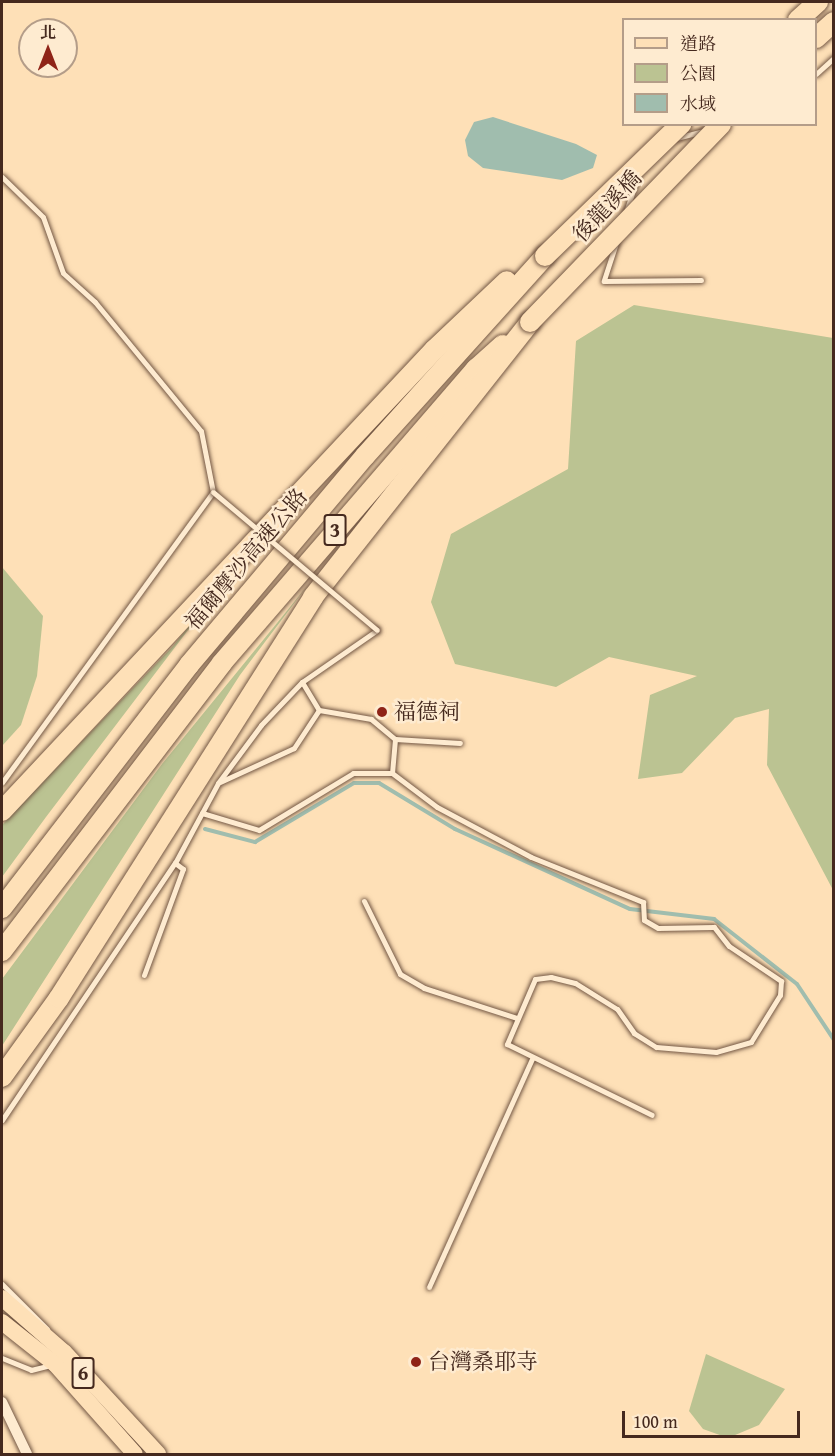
<!DOCTYPE html>
<html>
<head>
<meta charset="utf-8">
<style>
	body { margin:0 }
	#map { position:relative; width:835px; height:1456px; overflow:hidden; background:#fee0b7; font-family:"Gentium Book Plus","Noto Serif TC",serif }
	div>[style] { position:absolute }
	.green>* { inset:0; background:#bbc392 }
	.water>* { inset:0; background:#a0bdae }
	.stream>* { height:4px; margin:-2px; padding:0 2px; transform-origin:2px; border-radius:2px; background:#a0bdae }
	.roads { filter:drop-shadow(0 0 2px #735744) drop-shadow(0 0 2px #735744) }
	.lane>* { height:5px; margin:-2.5px; padding:0 2.5px; transform-origin:2.5px; border-radius:2.5px; background:#feebd0 }
	.street>* { height:10px; margin:-5px; padding:0 5px; transform-origin:5px; border-radius:5px; background:#feebd0 }
	.primary>* { height:16px; margin:-8px; padding:0 8px; transform-origin:8px; border-radius:8px; background:#fee0b7 }
	.highway>* { height:20px; margin:-10px; padding:0 10px; transform-origin:10px; border-radius:10px; background:#fee0b7 }
	.bridges { filter:drop-shadow(0 0 2px #735744) drop-shadow(0 0 2px #735744) }
	.lane-bridge>* { height:5px; margin:-2.5px; padding:0 2.5px; transform-origin:2.5px; border-radius:2.5px; background:#feebd0 }
	.highway-bridge>* { height:20px; margin:-10px; padding:0 10px; transform-origin:10px; border-radius:10px; background:#fee0b7 }
	.dots>* { width:16px; height:16px; translate:-50% -50%; box-sizing:border-box; border:3px solid #feebd0; border-radius:50% }
	span { translate:-50% -50%; white-space:nowrap; text-align:center; line-height:1.15; -webkit-text-stroke:5px #feebd0; paint-order:stroke }
	.shield-label span { padding:2px 4px; background:#feebd0; border:2px solid; border-radius:4px; -webkit-text-stroke-width:0 }
	.shield-label { font-size:21px; color:#45291e; font-weight:700 }
	.street-label { font-size:22px; color:#45291e }
	.poi-label { font-size:22px; color:#45291e }
	.left { translate:0 -50%; text-align:left }
	.frame { position:absolute; inset:0; border:3px solid #45291e; pointer-events:none }
	.legend { position:absolute; left:622px; top:18px; width:195px; height:108px; box-sizing:border-box; background:#feebd0; border:2px solid #b49d89; margin:0; padding:8px 10px; list-style:none; font-size:18px; color:#45291e }
	.legend li { display:flex; align-items:center; gap:12px; height:30px }
	.legend b { width:30px; border:2px solid #b49d89 }
	.north { position:absolute; left:18px; top:18px; width:60px; height:60px; box-sizing:border-box; background:#feebd0; border:2px solid #b49d89; border-radius:50%; rotate:0deg; font-size:16px; font-weight:700; line-height:24px; text-align:center; color:#45291e }
	.north::after { content:''; display:block; margin:auto; width:21px; height:27px; background:#8f2418; clip-path:polygon(50% 0,100% 100%,50% 72%,0 100%) }
	.scale { position:absolute; left:622px; top:1411px; width:178px; height:27px; box-sizing:border-box; border:3px solid #45291e; border-top:0; padding-left:8px; font-size:18px; line-height:21px; white-space:nowrap; color:#45291e; -webkit-text-stroke:4px #feebd0; paint-order:stroke }
</style>
</head>
<body>
<div id="map">
	<div class="green">
		<div style="clip-path:polygon(634px 305px,833px 338px,833px 890px,767px 765px,769px 709px,735px 718px,682px 773px,638px 779px,650px 695px,697px 676px,609px 657px,556px 687px,455px 664px,431px 602px,451px 534px,568px 469px,576px 341px)"></div>
		<div style="clip-path:polygon(2px 567px,43px 616px,37px 676px,21px 725px,2px 746px)"></div>
		<div style="clip-path:polygon(308px 585px,240px 675px,2px 1046px,2px 979px,162px 764px)"></div>
		<div style="clip-path:polygon(220px 588px,46px 817px,2px 877px,2px 825px,173px 646px)"></div>
		<div style="clip-path:polygon(706px 1354px,785px 1389px,759px 1425px,728px 1438px,703px 1429px,689px 1411px)"></div>
	</div>
	<div class="water">
		<div style="clip-path:polygon(493px 117px,576px 144px,597px 155px,593px 168px,562px 180px,483px 168px,468px 156px,465px 140px,474px 122px)"></div>
	</div>
	<div class="stream">
		<div style="left:205px;top:829px;width:52px;rotate:14.6deg"></div>
		<div style="left:255px;top:842px;width:115px;rotate:-30.8deg"></div>
		<div style="left:354px;top:783px;width:25px"></div>
		<div style="left:379px;top:783px;width:89px;rotate:31.2deg"></div>
		<div style="left:455px;top:829px;width:192px;rotate:24.6deg"></div>
		<div style="left:630px;top:909px;width:85px;rotate:6.8deg"></div>
		<div style="left:714px;top:919px;width:105px;rotate:38.1deg"></div>
		<div style="left:797px;top:984px;width:67px;rotate:56.5deg"></div>
	</div>
	<div class="roads">
		<div class="lane">
			<div style="left:816px;top:74px;width:24px;rotate:-42deg"></div>
			<div style="left:676px;top:138px;width:30px;rotate:-14deg"></div>
			<div style="left:2px;top:177px;width:57px;rotate:44.3deg"></div>
			<div style="left:43px;top:217px;width:59px;rotate:70.3deg"></div>
			<div style="left:63px;top:273px;width:43px;rotate:42.2deg"></div>
			<div style="left:95px;top:302px;width:167px;rotate:50.6deg"></div>
			<div style="left:201px;top:431px;width:62px;rotate:78.9deg"></div>
			<div style="left:213px;top:492px;width:359px;rotate:126deg"></div>
			<div style="left:626px;top:212px;width:36px;rotate:-72deg"></div>
			<div style="left:616px;top:243px;width:40px;rotate:108deg"></div>
			<div style="left:604px;top:281px;width:97px;rotate:-0.6deg"></div>
			<div style="left:302px;top:682px;width:33px;rotate:59deg"></div>
			<div style="left:395px;top:739px;width:65px;rotate:3.5deg"></div>
			<div style="left:220px;top:782px;width:81px;rotate:-24.7deg"></div>
			<div style="left:294px;top:748px;width:45px;rotate:-56.7deg"></div>
			<div style="left:319px;top:710px;width:53px;rotate:9.8deg"></div>
			<div style="left:371px;top:719px;width:31px;rotate:40deg"></div>
			<div style="left:395px;top:739px;width:34px;rotate:95deg"></div>
			<div style="left:202px;top:813px;width:59px;rotate:16.6deg"></div>
			<div style="left:259px;top:830px;width:110px;rotate:-31.2deg"></div>
			<div style="left:353px;top:773px;width:39px"></div>
			<div style="left:392px;top:773px;width:56px;rotate:37.1deg"></div>
			<div style="left:437px;top:807px;width:106px;rotate:28deg"></div>
			<div style="left:531px;top:857px;width:121px;rotate:21.9deg"></div>
			<div style="left:643px;top:902px;width:18px;rotate:87deg"></div>
			<div style="left:644px;top:920px;width:16px;rotate:30deg"></div>
			<div style="left:658px;top:928px;width:56px;rotate:-1deg"></div>
			<div style="left:714px;top:927px;width:24px;rotate:52deg"></div>
			<div style="left:729px;top:946px;width:63px;rotate:33.9deg"></div>
			<div style="left:781px;top:981px;width:14px;rotate:94deg"></div>
			<div style="left:780px;top:995px;width:55px;rotate:121.7deg"></div>
			<div style="left:751px;top:1042px;width:36px;rotate:164deg"></div>
			<div style="left:716px;top:1052px;width:60px;rotate:-175.2deg"></div>
			<div style="left:656px;top:1047px;width:26px;rotate:-148deg"></div>
			<div style="left:634px;top:1033px;width:29px;rotate:-125deg"></div>
			<div style="left:617px;top:1009px;width:49px;rotate:-148.2deg"></div>
			<div style="left:575px;top:983px;width:25px;rotate:-166deg"></div>
			<div style="left:551px;top:977px;width:16px;rotate:173deg"></div>
			<div style="left:535px;top:979px;width:71px;rotate:113.3deg"></div>
			<div style="left:507px;top:1044px;width:161px;rotate:26.1deg"></div>
			<div style="left:364px;top:901px;width:81px;rotate:63.7deg"></div>
			<div style="left:400px;top:974px;width:28px;rotate:30deg"></div>
			<div style="left:424px;top:988px;width:98px;rotate:17.9deg"></div>
			<div style="left:144px;top:975px;width:113px;rotate:-69.8deg"></div>
			<div style="left:183px;top:869px;width:10px;rotate:-143deg"></div>
			<div style="left:2px;top:1120px;width:310px;rotate:-56.1deg"></div>
			<div style="left:175px;top:863px;width:91px;rotate:-61.7deg"></div>
			<div style="left:218px;top:783px;width:72px;rotate:-53.4deg"></div>
			<div style="left:261px;top:725px;width:59px;rotate:-46.4deg"></div>
			<div style="left:302px;top:682px;width:91px;rotate:-34.7deg"></div>
			<div style="left:2px;top:1284px;width:64px;rotate:45deg"></div>
			<div style="left:429px;top:1287px;width:252px;rotate:-65.7deg"></div>
			<div style="left:2px;top:1358px;width:31px;rotate:22deg"></div>
			<div style="left:31px;top:1370px;width:21px;rotate:-14deg"></div>
		</div>
		<div class="street">
			<div style="left:2px;top:1402px;width:58px;rotate:64.3deg"></div>
		</div>
		<div class="primary">
			<div style="left:2px;top:1298px;width:82px;rotate:41.1deg"></div>
			<div style="left:64px;top:1352px;width:139px;rotate:47.3deg"></div>
			<div style="left:2px;top:1322px;width:68px;rotate:38.4deg"></div>
			<div style="left:55px;top:1364px;width:120px;rotate:48.4deg"></div>
		</div>
		<div class="highway">
			<div style="left:798px;top:20px;width:27px;rotate:-42deg"></div>
			<div style="left:816px;top:38px;width:24px;rotate:-42deg"></div>
			<div style="left:2px;top:811px;width:632px;rotate:-46.86deg"></div>
			<div style="left:434px;top:350px;width:100px;rotate:-43.4deg"></div>
			<div style="left:2px;top:908px;width:307px;rotate:-52.4deg"></div>
			<div style="left:189px;top:665px;width:273px;rotate:-49.9deg"></div>
			<div style="left:365px;top:456px;width:269px;rotate:-48deg"></div>
			<div style="left:2px;top:951px;width:362px;rotate:-52.6deg"></div>
			<div style="left:222px;top:663px;width:389px;rotate:-49.2deg"></div>
			<div style="left:476px;top:369px;width:36px;rotate:-42deg"></div>
			<div style="left:2px;top:1077px;width:97px;rotate:-54.2deg"></div>
			<div style="left:59px;top:998px;width:475px;rotate:-57.6deg"></div>
			<div style="left:313px;top:597px;width:350px;rotate:-51.7deg"></div>
		</div>
	</div>
	<div class="bridges">
		<div class="lane-bridge">
			<div style="left:213px;top:492px;width:214px;rotate:40.1deg"></div>
		</div>
		<div class="highway-bridge">
			<div style="left:545px;top:256px;width:190px;rotate:-44.1deg"></div>
			<div style="left:530px;top:322px;width:275px;rotate:-46deg"></div>
		</div>
	</div>
	<div class="dots">
		<div style="left:382px;top:712px;background:#8f2418"></div>
		<div style="left:416px;top:1362px;background:#8f2418"></div>
	</div>
	<div class="shield-label">
		<span style="left:335px;top:530px">3</span>
		<span style="left:83px;top:1373px">6</span>
	</div>
	<div class="street-label">
		<span style="left:607px;top:206px;rotate:-47deg">後龍溪橋</span>
		<span style="left:246px;top:559px;rotate:-50deg">福爾摩沙高速公路</span>
	</div>
	<div class="poi-label">
		<span class="left" style="left:394px;top:712px">福德祠</span>
		<span class="left" style="left:428px;top:1362px">台灣桑耶寺</span>
	</div>
	<div class="frame"></div>
	<ul class="legend">
	<li><b style="height:8px;background:#fee0b7"></b>道路</li>
	<li><b style="height:16px;background:#bbc392"></b>公園</li>
	<li><b style="height:16px;background:#a0bdae"></b>水域</li>
	</ul>
	<div class="north">北</div>
	<div class="scale">100 m</div>
</div>
</body>
</html>
